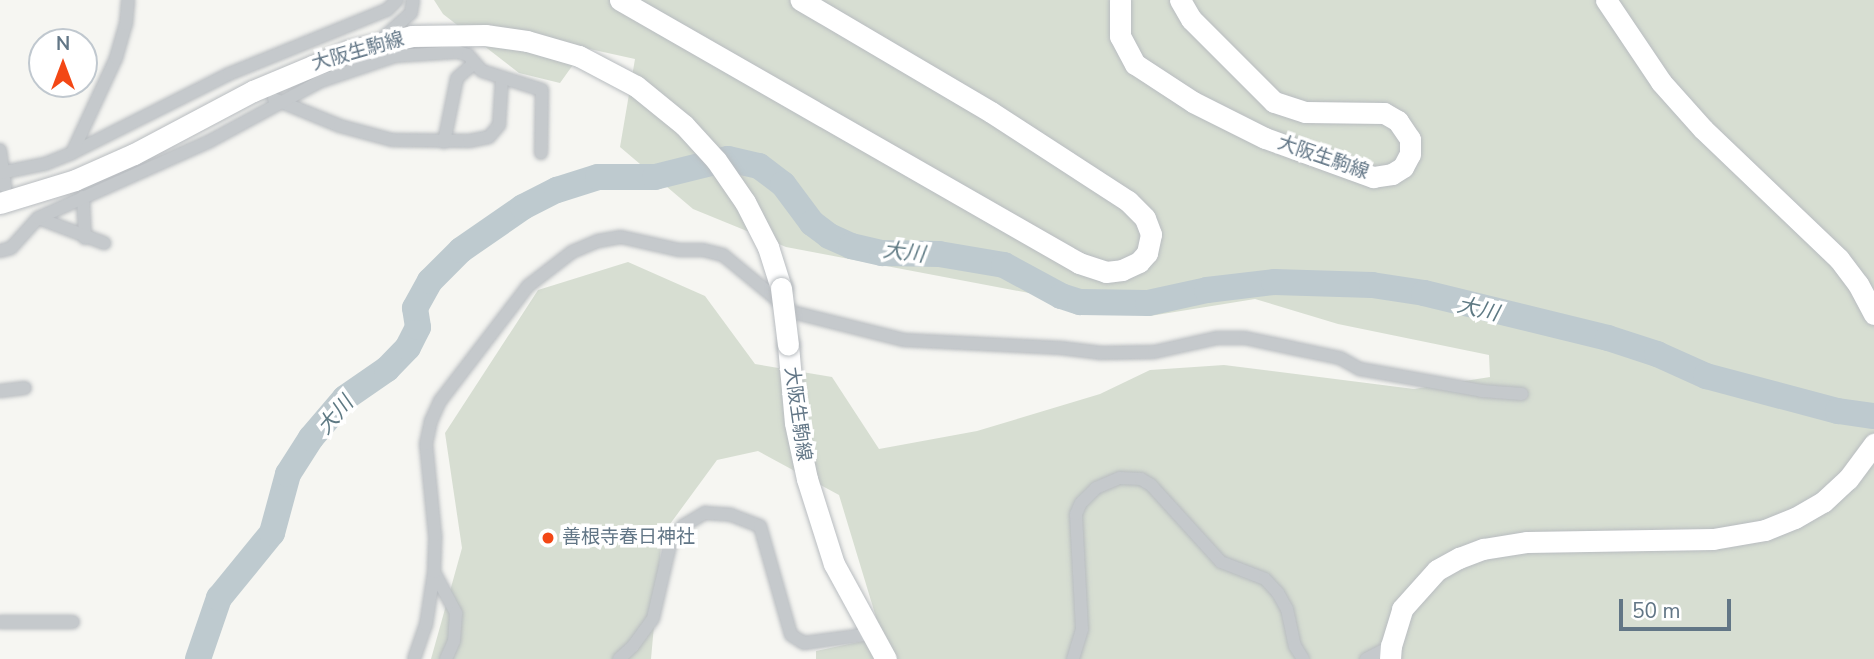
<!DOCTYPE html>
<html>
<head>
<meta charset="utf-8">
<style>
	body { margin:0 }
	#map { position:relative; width:1874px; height:659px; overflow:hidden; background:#f6f6f2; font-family:"Nunito Sans","Noto Sans JP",sans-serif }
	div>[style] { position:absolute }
	.green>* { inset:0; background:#d7ded2 }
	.river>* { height:26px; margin:-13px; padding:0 13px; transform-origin:13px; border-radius:13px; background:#becacf }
	.roads { filter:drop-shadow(0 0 2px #b8bcc0) drop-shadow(0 0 2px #b8bcc0) }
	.street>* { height:12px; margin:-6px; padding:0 6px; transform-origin:6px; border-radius:6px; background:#c5c9cc }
	.primary>* { height:21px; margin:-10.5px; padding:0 10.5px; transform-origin:10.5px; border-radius:10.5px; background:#fff }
	.bridges { filter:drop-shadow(0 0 2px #b8bcc0) drop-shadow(0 0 2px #b8bcc0) }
	.primary-bridge>* { height:21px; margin:-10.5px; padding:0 10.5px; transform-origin:10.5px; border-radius:10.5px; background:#fff }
	.dots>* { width:19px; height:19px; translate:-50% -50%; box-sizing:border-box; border:4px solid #fff; border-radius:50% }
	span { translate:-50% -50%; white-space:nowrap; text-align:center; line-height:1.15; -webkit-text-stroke:7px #fff; paint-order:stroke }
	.street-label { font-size:19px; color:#627686 }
	.poi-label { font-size:19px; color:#627686 }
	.left { translate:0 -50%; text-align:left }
	.water-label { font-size:21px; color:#5e7983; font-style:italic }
	.north { position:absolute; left:28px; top:28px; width:70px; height:70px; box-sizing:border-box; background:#fff; border:2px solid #c0c8cf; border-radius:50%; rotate:0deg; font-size:19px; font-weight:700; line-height:28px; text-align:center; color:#627686 }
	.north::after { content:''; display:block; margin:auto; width:24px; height:32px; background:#f34715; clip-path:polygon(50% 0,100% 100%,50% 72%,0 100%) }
	.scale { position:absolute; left:1619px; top:599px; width:112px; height:32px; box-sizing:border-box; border:4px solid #627686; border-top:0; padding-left:9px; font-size:21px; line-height:24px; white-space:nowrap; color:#627686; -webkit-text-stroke:5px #fff; paint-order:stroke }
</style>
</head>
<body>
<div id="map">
	<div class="green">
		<div style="clip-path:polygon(434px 0,1874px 0,1874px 659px,816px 659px,816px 651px,882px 637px,839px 495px,758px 451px,717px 460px,662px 535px,651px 659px,431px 659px,462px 548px,445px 433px,538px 290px,628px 262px,705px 296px,755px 364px,832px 377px,879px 449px,977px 431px,1100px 394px,1150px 370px,1224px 365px,1414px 389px,1490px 377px,1489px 355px,1338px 324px,1255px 299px,1150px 316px,786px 247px,693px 209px,620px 147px,635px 59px,585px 48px,560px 83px,519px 73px,443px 14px)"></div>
	</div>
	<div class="river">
		<div style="left:198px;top:659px;width:65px;rotate:-71deg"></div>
		<div style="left:219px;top:598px;width:84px;rotate:-50.8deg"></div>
		<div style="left:272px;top:533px;width:61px;rotate:-74.8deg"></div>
		<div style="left:288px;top:474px;width:43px;rotate:-57.4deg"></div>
		<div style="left:311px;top:438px;width:52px;rotate:-49.6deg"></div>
		<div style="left:345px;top:398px;width:51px;rotate:-34.6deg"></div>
		<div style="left:387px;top:369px;width:30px;rotate:-46deg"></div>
		<div style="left:408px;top:347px;width:22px;rotate:-63deg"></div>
		<div style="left:418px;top:327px;width:19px;rotate:-99deg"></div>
		<div style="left:415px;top:308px;width:31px;rotate:-61deg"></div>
		<div style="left:430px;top:281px;width:44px;rotate:-45deg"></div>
		<div style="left:461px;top:250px;width:75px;rotate:-34.7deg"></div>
		<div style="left:523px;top:207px;width:38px;rotate:-27deg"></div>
		<div style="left:557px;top:190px;width:43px;rotate:-17.6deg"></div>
		<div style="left:598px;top:177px;width:57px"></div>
		<div style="left:655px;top:177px;width:75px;rotate:-13.9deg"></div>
		<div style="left:728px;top:159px;width:32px;rotate:13deg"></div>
		<div style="left:759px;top:166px;width:30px;rotate:37deg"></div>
		<div style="left:783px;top:184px;width:49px;rotate:53.4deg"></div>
		<div style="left:812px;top:223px;width:21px;rotate:37deg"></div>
		<div style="left:829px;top:236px;width:24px;rotate:24deg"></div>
		<div style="left:851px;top:246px;width:32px;rotate:13deg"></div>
		<div style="left:882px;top:253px;width:57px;rotate:1deg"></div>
		<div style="left:939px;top:254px;width:66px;rotate:9.6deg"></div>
		<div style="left:1004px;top:265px;width:65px;rotate:28.5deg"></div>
		<div style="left:1061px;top:296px;width:20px;rotate:18deg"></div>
		<div style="left:1080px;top:302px;width:68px;rotate:0.8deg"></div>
		<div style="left:1148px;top:303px;width:60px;rotate:-12.4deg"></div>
		<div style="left:1207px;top:290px;width:67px;rotate:-6.8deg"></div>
		<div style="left:1274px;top:282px;width:98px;rotate:1.8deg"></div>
		<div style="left:1372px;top:285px;width:53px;rotate:8.7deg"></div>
		<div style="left:1424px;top:293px;width:189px;rotate:13.7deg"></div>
		<div style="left:1608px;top:338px;width:52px;rotate:18.1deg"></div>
		<div style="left:1657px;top:354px;width:54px;rotate:24.2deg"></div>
		<div style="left:1706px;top:376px;width:137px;rotate:14.9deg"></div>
		<div style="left:1838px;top:411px;width:36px;rotate:8deg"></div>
	</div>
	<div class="roads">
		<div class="street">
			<div style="left:382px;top:39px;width:39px;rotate:-42deg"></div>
			<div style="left:411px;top:13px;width:13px;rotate:-81deg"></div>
			<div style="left:274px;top:99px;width:71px;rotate:22.2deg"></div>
			<div style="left:340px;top:126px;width:54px;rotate:15.1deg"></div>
			<div style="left:392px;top:140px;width:77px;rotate:0.7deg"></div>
			<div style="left:469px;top:141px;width:20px;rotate:-11deg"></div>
			<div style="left:489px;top:137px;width:16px;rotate:-50deg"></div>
			<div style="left:499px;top:125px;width:47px;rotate:-86.3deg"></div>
			<div style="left:444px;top:142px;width:65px;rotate:-78.5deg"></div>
			<div style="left:457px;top:78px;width:21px;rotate:-41deg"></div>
			<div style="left:0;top:150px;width:37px;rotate:82deg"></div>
			<div style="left:72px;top:153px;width:176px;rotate:-26.7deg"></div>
			<div style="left:229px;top:74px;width:170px;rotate:-22.1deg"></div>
			<div style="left:387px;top:10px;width:14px;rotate:-45deg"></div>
			<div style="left:0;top:173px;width:46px;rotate:-11.3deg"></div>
			<div style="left:45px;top:164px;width:29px;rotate:-22deg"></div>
			<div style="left:72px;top:153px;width:105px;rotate:-65.1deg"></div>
			<div style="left:116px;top:58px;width:35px;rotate:-74deg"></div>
			<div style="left:126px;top:24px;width:24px;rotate:-85deg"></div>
			<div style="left:83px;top:197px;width:41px;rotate:87.2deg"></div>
			<div style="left:38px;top:218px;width:71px;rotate:20.7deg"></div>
			<div style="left:0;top:251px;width:11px;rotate:-15deg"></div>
			<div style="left:11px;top:248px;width:40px;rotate:-48deg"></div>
			<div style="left:38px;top:218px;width:188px;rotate:-24.1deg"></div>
			<div style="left:210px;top:141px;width:126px;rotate:-28.4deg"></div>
			<div style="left:321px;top:81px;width:78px;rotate:-18.7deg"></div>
			<div style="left:395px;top:56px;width:63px;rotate:-3.6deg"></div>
			<div style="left:458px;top:52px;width:10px;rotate:17deg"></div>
			<div style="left:468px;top:55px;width:21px;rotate:49deg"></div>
			<div style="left:482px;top:71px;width:63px;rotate:17.6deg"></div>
			<div style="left:542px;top:90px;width:63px;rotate:90.9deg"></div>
			<div style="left:0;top:391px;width:25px;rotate:-7deg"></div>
			<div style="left:434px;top:572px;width:47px;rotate:61.8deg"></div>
			<div style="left:456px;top:613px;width:28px;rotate:94deg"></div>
			<div style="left:454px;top:641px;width:20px;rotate:114deg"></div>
			<div style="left:0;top:622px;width:73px"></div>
			<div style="left:414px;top:659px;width:36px;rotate:-71deg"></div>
			<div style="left:426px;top:625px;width:54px;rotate:-81.4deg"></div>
			<div style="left:434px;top:572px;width:37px;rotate:-88deg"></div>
			<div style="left:435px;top:535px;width:91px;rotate:-95.6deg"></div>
			<div style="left:426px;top:444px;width:24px;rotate:-78deg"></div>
			<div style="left:431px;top:421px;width:22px;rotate:-66deg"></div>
			<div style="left:440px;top:401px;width:145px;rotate:-52.6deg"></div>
			<div style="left:528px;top:286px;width:56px;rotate:-37.7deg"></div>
			<div style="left:572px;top:252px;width:28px;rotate:-23deg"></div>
			<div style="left:598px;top:241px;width:23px;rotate:-10deg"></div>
			<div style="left:621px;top:237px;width:59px;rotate:12.6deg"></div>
			<div style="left:679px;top:250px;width:24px"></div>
			<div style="left:703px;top:250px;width:21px;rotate:14deg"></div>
			<div style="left:723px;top:255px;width:89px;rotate:39.6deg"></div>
			<div style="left:792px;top:312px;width:115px;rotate:14deg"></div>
			<div style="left:904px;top:340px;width:157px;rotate:2.9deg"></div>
			<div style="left:1061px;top:348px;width:39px;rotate:7deg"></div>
			<div style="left:1100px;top:353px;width:54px;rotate:-1.1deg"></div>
			<div style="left:1154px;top:352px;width:65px;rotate:-12.5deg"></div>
			<div style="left:1217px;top:338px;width:28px"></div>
			<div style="left:1245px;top:338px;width:97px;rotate:11.9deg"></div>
			<div style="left:1340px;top:358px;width:23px;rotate:29deg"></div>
			<div style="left:1360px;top:369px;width:124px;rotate:10.2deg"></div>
			<div style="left:1482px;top:391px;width:40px;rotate:4.3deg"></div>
			<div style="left:619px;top:659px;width:19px;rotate:-43deg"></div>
			<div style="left:633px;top:646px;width:34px;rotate:-54deg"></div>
			<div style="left:653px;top:618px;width:75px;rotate:-76.9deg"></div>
			<div style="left:670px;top:545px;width:23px;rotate:-56deg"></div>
			<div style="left:683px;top:526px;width:26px;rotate:-31deg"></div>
			<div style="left:705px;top:513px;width:26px;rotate:4deg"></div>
			<div style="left:731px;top:515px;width:31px;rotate:21deg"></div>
			<div style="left:760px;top:526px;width:113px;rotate:74.1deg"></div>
			<div style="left:791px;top:635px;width:15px;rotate:32deg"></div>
			<div style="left:804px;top:643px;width:68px;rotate:-7.7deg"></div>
			<div style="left:1073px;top:659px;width:31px;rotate:-73deg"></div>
			<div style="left:1082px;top:629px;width:115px;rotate:-93deg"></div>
			<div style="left:1076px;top:514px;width:12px;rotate:-66deg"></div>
			<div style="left:1081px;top:503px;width:21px;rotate:-45deg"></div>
			<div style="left:1096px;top:488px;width:26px;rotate:-23deg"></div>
			<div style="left:1120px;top:478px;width:21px;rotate:3deg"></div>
			<div style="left:1141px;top:479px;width:12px;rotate:31deg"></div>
			<div style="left:1151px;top:485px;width:104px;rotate:47.7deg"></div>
			<div style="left:1221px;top:562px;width:47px;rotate:21.1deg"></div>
			<div style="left:1265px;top:579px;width:19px;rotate:47deg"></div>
			<div style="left:1278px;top:593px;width:18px;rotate:61deg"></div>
			<div style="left:1287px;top:609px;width:38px;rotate:78deg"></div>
			<div style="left:1295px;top:646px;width:15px;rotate:58deg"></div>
			<div style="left:1366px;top:659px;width:28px;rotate:-27deg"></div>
		</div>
		<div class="primary">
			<div style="left:620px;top:0;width:529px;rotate:29.81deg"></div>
			<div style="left:1079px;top:263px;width:28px;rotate:18deg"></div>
			<div style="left:1106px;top:272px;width:16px;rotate:-7deg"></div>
			<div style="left:1122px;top:270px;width:19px;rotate:-25deg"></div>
			<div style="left:1139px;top:262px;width:12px;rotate:-48deg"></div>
			<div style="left:1147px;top:253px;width:19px;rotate:-78deg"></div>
			<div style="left:1151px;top:234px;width:17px;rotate:-111deg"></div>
			<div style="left:1145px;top:218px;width:24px;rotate:-135deg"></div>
			<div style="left:1128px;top:201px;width:163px;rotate:-147deg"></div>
			<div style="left:991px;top:112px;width:221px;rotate:-149.5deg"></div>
			<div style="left:1120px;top:0;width:36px;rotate:90deg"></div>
			<div style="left:1120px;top:36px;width:32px;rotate:62deg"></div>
			<div style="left:1135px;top:64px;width:69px;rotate:33.2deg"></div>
			<div style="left:1193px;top:102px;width:80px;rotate:26.6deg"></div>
			<div style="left:1265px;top:138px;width:115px;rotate:19.9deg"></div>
			<div style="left:1373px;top:177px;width:19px;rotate:-9deg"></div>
			<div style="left:1392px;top:174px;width:13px;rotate:-32deg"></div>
			<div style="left:1403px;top:167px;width:15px;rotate:-62deg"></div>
			<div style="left:1410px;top:154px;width:15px;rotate:-90deg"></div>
			<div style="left:1410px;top:139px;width:22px;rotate:-124deg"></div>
			<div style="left:1398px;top:121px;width:16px;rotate:-150deg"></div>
			<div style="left:1384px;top:113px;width:79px;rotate:-179.3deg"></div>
			<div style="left:1305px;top:112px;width:33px;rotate:-162deg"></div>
			<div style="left:1274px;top:102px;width:117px;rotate:-135deg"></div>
			<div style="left:1191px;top:19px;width:22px;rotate:-120deg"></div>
			<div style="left:1606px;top:0;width:99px;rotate:56.1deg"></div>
			<div style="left:1661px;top:82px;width:63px;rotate:48.2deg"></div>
			<div style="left:1703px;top:129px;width:188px;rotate:43.7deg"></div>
			<div style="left:1839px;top:259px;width:31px;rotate:53deg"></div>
			<div style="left:1858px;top:284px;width:34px;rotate:62deg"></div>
			<div style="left:0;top:203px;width:78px;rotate:-17deg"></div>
			<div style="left:75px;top:180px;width:64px;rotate:-23.8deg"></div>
			<div style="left:134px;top:154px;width:135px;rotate:-27.9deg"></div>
			<div style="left:253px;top:91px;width:103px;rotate:-22.8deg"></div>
			<div style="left:348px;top:51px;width:66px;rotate:-13.2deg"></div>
			<div style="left:412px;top:36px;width:73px;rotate:-0.8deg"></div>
			<div style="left:485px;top:35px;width:42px;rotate:8.1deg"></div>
			<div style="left:527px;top:41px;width:54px;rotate:16.1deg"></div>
			<div style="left:579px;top:56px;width:64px;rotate:27.8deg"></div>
			<div style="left:636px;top:86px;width:62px;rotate:39.1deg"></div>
			<div style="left:684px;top:125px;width:47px;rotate:47.6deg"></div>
			<div style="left:716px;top:160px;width:51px;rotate:55.4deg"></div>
			<div style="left:745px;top:202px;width:51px;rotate:62.9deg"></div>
			<div style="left:768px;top:247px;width:43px;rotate:72.4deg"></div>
			<div style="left:788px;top:345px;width:78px;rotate:84.9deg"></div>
			<div style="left:795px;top:423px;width:57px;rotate:77.9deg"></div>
			<div style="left:807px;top:479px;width:89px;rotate:72.4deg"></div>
			<div style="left:834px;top:564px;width:108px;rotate:61.3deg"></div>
			<div style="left:1390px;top:659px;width:13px;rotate:-86deg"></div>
			<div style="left:1391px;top:646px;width:39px;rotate:-73deg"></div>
			<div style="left:1402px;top:609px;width:52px;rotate:-48.1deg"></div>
			<div style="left:1437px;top:570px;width:25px;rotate:-29deg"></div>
			<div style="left:1459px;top:558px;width:26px;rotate:-21deg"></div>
			<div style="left:1483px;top:549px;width:45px;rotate:-9deg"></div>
			<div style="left:1527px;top:542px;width:186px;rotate:-0.9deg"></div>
			<div style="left:1713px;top:539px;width:53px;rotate:-9.8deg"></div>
			<div style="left:1765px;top:530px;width:32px;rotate:-22deg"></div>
			<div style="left:1795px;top:518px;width:32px;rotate:-30deg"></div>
			<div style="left:1823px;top:502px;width:34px;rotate:-43deg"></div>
			<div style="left:1848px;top:479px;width:44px;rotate:-53.4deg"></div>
		</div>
	</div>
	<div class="bridges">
		<div class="primary-bridge">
			<div style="left:781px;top:288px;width:57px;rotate:83deg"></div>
		</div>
	</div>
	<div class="dots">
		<div style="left:548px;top:538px;background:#f34715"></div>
	</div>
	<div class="street-label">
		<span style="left:358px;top:52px;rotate:-16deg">大阪生駒線</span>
		<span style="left:1323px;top:158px;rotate:19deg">大阪生駒線</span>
		<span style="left:797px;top:414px;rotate:82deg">大阪生駒線</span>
	</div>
	<div class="poi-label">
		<span class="left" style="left:562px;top:538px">善根寺春日神社</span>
	</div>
	<div class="water-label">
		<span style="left:904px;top:252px;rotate:7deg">大川</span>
		<span style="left:1478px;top:309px;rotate:13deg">大川</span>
		<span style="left:335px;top:415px;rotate:-49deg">大川</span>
	</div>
	<div class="north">N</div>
	<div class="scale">50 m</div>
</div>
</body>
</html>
